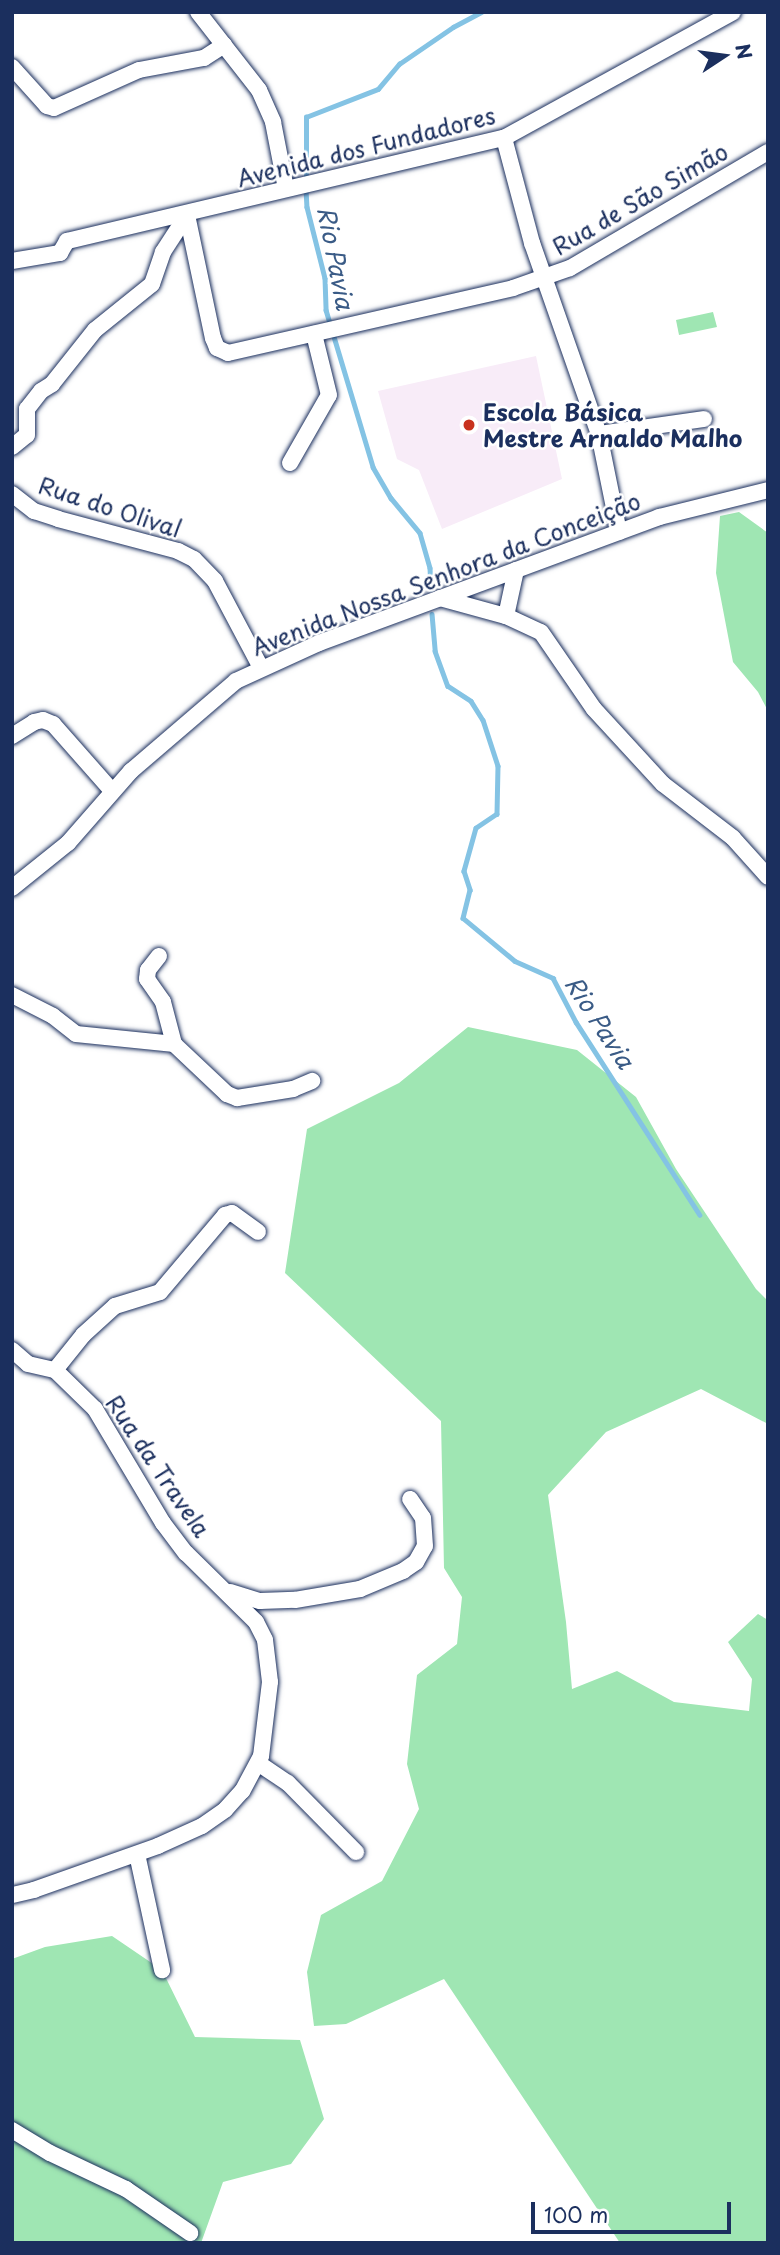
<!DOCTYPE html>
<html>
<head>
<meta charset="utf-8">
<style>
	body { margin:0 }
	#map { position:relative; width:780px; height:2255px; overflow:hidden; background:#fff; font-family:"Playpen Sans",sans-serif }
	div>[style] { position:absolute }
	.built>* { inset:0; background:#f8ecf8 }
	.green>* { inset:0; background:#9fe6b3 }
	.stream>* { height:4.5px; margin:-2.25px; padding:0 2.25px; transform-origin:2.25px; border-radius:2.25px; background:#84c3e4 }
	.roads { filter:drop-shadow(0 0 2px #1b2f5e) drop-shadow(0 0 2px #1b2f5e) }
	.minor>* { height:16px; margin:-8px; padding:0 8px; transform-origin:8px; border-radius:8px; background:#fff }
	.dots>* { width:19px; height:19px; translate:-50% -50%; box-sizing:border-box; border:4px solid #fff; border-radius:50% }
	span { translate:-50% -50%; white-space:nowrap; text-align:center; line-height:1.15; -webkit-text-stroke:5px #fff; paint-order:stroke }
	.street-label { font-size:23px; color:#1b2f5e }
	.poi-label { font-size:23px; color:#1b2f5e; font-weight:700 }
	.left { translate:0 -50%; text-align:left }
	.water-label { font-size:24px; color:#3a5b86; font-style:italic }
	.frame { position:absolute; inset:0; border:14px solid #1b2f5e; pointer-events:none }
	.north { position:absolute; left:689px; top:21px; width:70px; height:70px; -webkit-text-stroke:5px #fff; paint-order:stroke; rotate:77deg; font-size:19px; font-weight:700; line-height:28px; text-align:center; color:#1b2f5e }
	.north::after { content:''; display:block; margin:auto; width:24px; height:32px; background:#1b2f5e; clip-path:polygon(50% 0,100% 100%,50% 72%,0 100%) }
	.scale { position:absolute; left:531px; top:2202px; width:200px; height:32px; box-sizing:border-box; border:4px solid #1b2f5e; border-top:0; padding-left:9px; font-size:21px; line-height:24px; white-space:nowrap; color:#1b2f5e; -webkit-text-stroke:5px #fff; paint-order:stroke }
</style>
</head>
<body>
<div id="map">
	<div class="built">
		<div style="clip-path:polygon(536px 356px,562px 479px,442px 529px,419px 470px,397px 459px,378px 391px)"></div>
	</div>
	<div class="green">
		<div style="clip-path:polygon(713px 312px,717px 327px,679px 335px,676px 320px)"></div>
		<div style="clip-path:polygon(739px 512px,768px 533px,768px 711px,758px 692px,733px 662px,716px 573px,720px 516px)"></div>
		<div style="clip-path:polygon(468px 1027px,577px 1050px,636px 1097px,676px 1169px,756px 1289px,768px 1301px,768px 1424px,701px 1389px,606px 1432px,548px 1495px,566px 1622px,572px 1689px,617px 1671px,674px 1702px,749px 1711px,752px 1679px,728px 1642px,758px 1614px,768px 1620px,768px 2243px,620px 2243px,444px 1979px,346px 2024px,314px 2026px,307px 1972px,321px 1915px,382px 1881px,419px 1809px,407px 1764px,417px 1675px,457px 1644px,462px 1597px,444px 1568px,441px 1421px,285px 1273px,307px 1129px,399px 1083px)"></div>
		<div style="clip-path:polygon(112px 1936px,162px 1970px,195px 2037px,300px 2040px,324px 2119px,291px 2164px,223px 2182px,201px 2243px,12px 2243px,12px 1959px,45px 1947px)"></div>
	</div>
	<div class="stream">
		<div style="left:306px;top:180px;width:63px;rotate:-90deg"></div>
		<div style="left:306px;top:117px;width:77px;rotate:-21.3deg"></div>
		<div style="left:378px;top:89px;width:33px;rotate:-50deg"></div>
		<div style="left:399px;top:64px;width:65px;rotate:-34.4deg"></div>
		<div style="left:453px;top:27px;width:32px;rotate:-28deg"></div>
		<div style="left:306px;top:189px;width:18px;rotate:87deg"></div>
		<div style="left:307px;top:207px;width:73px;rotate:75.8deg"></div>
		<div style="left:325px;top:278px;width:32px;rotate:88deg"></div>
		<div style="left:326px;top:310px;width:164px;rotate:73.3deg"></div>
		<div style="left:373px;top:467px;width:36px;rotate:60deg"></div>
		<div style="left:391px;top:498px;width:45px;rotate:50.4deg"></div>
		<div style="left:420px;top:533px;width:36px;rotate:74deg"></div>
		<div style="left:430px;top:568px;width:21px;rotate:87deg"></div>
		<div style="left:432px;top:614px;width:37px;rotate:85deg"></div>
		<div style="left:435px;top:651px;width:37px;rotate:70deg"></div>
		<div style="left:448px;top:686px;width:27px;rotate:33deg"></div>
		<div style="left:471px;top:701px;width:22px;rotate:58deg"></div>
		<div style="left:483px;top:720px;width:48px;rotate:71.9deg"></div>
		<div style="left:498px;top:766px;width:48px;rotate:91.2deg"></div>
		<div style="left:497px;top:814px;width:25px;rotate:146deg"></div>
		<div style="left:476px;top:828px;width:45px;rotate:105.6deg"></div>
		<div style="left:464px;top:871px;width:20px;rotate:72deg"></div>
		<div style="left:470px;top:890px;width:29px;rotate:104deg"></div>
		<div style="left:463px;top:918px;width:67px;rotate:39.6deg"></div>
		<div style="left:515px;top:961px;width:42px;rotate:24.1deg"></div>
		<div style="left:553px;top:978px;width:50px;rotate:62.4deg"></div>
		<div style="left:576px;top:1022px;width:229px;rotate:57.3deg"></div>
	</div>
	<div class="roads">
		<div class="minor">
			<div style="left:198px;top:12px;width:99px;rotate:52deg"></div>
			<div style="left:259px;top:90px;width:35px;rotate:66deg"></div>
			<div style="left:273px;top:122px;width:68px;rotate:79deg"></div>
			<div style="left:12px;top:67px;width:52px;rotate:48.1deg"></div>
			<div style="left:47px;top:106px;width:7px;rotate:16deg"></div>
			<div style="left:54px;top:108px;width:93px;rotate:-24.1deg"></div>
			<div style="left:139px;top:70px;width:66px;rotate:-10.5deg"></div>
			<div style="left:204px;top:58px;width:24px;rotate:-33deg"></div>
			<div style="left:504px;top:138px;width:109px;rotate:75.1deg"></div>
			<div style="left:532px;top:243px;width:202px;rotate:70.7deg"></div>
			<div style="left:599px;top:434px;width:100px;rotate:78.5deg"></div>
			<div style="left:187px;top:215px;width:126px;rotate:78.1deg"></div>
			<div style="left:213px;top:338px;width:11px;rotate:68deg"></div>
			<div style="left:217px;top:348px;width:12px;rotate:24deg"></div>
			<div style="left:228px;top:353px;width:292px;rotate:-12.8deg"></div>
			<div style="left:513px;top:288px;width:60px;rotate:-19.3deg"></div>
			<div style="left:570px;top:268px;width:229px;rotate:-30.4deg"></div>
			<div style="left:12px;top:261px;width:49px;rotate:-9.5deg"></div>
			<div style="left:60px;top:253px;width:14px;rotate:-60deg"></div>
			<div style="left:67px;top:241px;width:449px;rotate:-13.3deg"></div>
			<div style="left:504px;top:138px;width:261px;rotate:-28.8deg"></div>
			<div style="left:599px;top:434px;width:106px;rotate:-8.1deg"></div>
			<div style="left:12px;top:447px;width:19px;rotate:-39deg"></div>
			<div style="left:27px;top:435px;width:26px;rotate:-90deg"></div>
			<div style="left:27px;top:409px;width:23px;rotate:-52deg"></div>
			<div style="left:41px;top:391px;width:13px;rotate:-32deg"></div>
			<div style="left:52px;top:384px;width:69px;rotate:-51.5deg"></div>
			<div style="left:95px;top:330px;width:73px;rotate:-38.9deg"></div>
			<div style="left:152px;top:284px;width:34px;rotate:-71deg"></div>
			<div style="left:163px;top:252px;width:44px;rotate:-57deg"></div>
			<div style="left:290px;top:463px;width:78px;rotate:-60.2deg"></div>
			<div style="left:329px;top:395px;width:63px;rotate:-103.8deg"></div>
			<div style="left:12px;top:494px;width:28px;rotate:38deg"></div>
			<div style="left:34px;top:511px;width:25px;rotate:18deg"></div>
			<div style="left:58px;top:519px;width:124px;rotate:14.9deg"></div>
			<div style="left:178px;top:551px;width:18px;rotate:27deg"></div>
			<div style="left:194px;top:559px;width:30px;rotate:46deg"></div>
			<div style="left:215px;top:581px;width:98px;rotate:62.1deg"></div>
			<div style="left:440px;top:598px;width:68px;rotate:15.3deg"></div>
			<div style="left:506px;top:616px;width:38px;rotate:25deg"></div>
			<div style="left:541px;top:632px;width:93px;rotate:55.5deg"></div>
			<div style="left:594px;top:709px;width:102px;rotate:47.4deg"></div>
			<div style="left:663px;top:784px;width:88px;rotate:37.6deg"></div>
			<div style="left:733px;top:838px;width:52px;rotate:48.1deg"></div>
			<div style="left:506px;top:616px;width:47px;rotate:-77.7deg"></div>
			<div style="left:12px;top:736px;width:26px;rotate:-32deg"></div>
			<div style="left:34px;top:722px;width:9px;rotate:-13deg"></div>
			<div style="left:43px;top:720px;width:11px;rotate:22deg"></div>
			<div style="left:53px;top:724px;width:89px;rotate:48.6deg"></div>
			<div style="left:12px;top:888px;width:72px;rotate:-38.8deg"></div>
			<div style="left:68px;top:843px;width:96px;rotate:-48.8deg"></div>
			<div style="left:131px;top:771px;width:138px;rotate:-40.6deg"></div>
			<div style="left:236px;top:681px;width:91px;rotate:-24.6deg"></div>
			<div style="left:319px;top:643px;width:363px;rotate:-20.3deg"></div>
			<div style="left:659px;top:517px;width:112px;rotate:-13.9deg"></div>
			<div style="left:159px;top:956px;width:18px;rotate:128deg"></div>
			<div style="left:148px;top:970px;width:9px;rotate:96deg"></div>
			<div style="left:147px;top:979px;width:28px;rotate:55deg"></div>
			<div style="left:163px;top:1002px;width:43px;rotate:75.3deg"></div>
			<div style="left:12px;top:995px;width:46px;rotate:27.1deg"></div>
			<div style="left:53px;top:1016px;width:29px;rotate:38deg"></div>
			<div style="left:76px;top:1034px;width:99px;rotate:5.8deg"></div>
			<div style="left:174px;top:1044px;width:73px;rotate:43.3deg"></div>
			<div style="left:227px;top:1094px;width:11px;rotate:22deg"></div>
			<div style="left:237px;top:1098px;width:57px;rotate:-9.1deg"></div>
			<div style="left:293px;top:1089px;width:21px;rotate:-23deg"></div>
			<div style="left:12px;top:1350px;width:21px;rotate:41deg"></div>
			<div style="left:28px;top:1364px;width:28px;rotate:13deg"></div>
			<div style="left:55px;top:1370px;width:56px;rotate:44.3deg"></div>
			<div style="left:95px;top:1409px;width:133px;rotate:59.2deg"></div>
			<div style="left:163px;top:1523px;width:38px;rotate:53deg"></div>
			<div style="left:186px;top:1553px;width:98px;rotate:44.6deg"></div>
			<div style="left:256px;top:1622px;width:20px;rotate:63deg"></div>
			<div style="left:265px;top:1640px;width:42px;rotate:83.2deg"></div>
			<div style="left:270px;top:1682px;width:75px;rotate:96.9deg"></div>
			<div style="left:261px;top:1756px;width:40px;rotate:118deg"></div>
			<div style="left:242px;top:1791px;width:25px;rotate:132deg"></div>
			<div style="left:225px;top:1810px;width:28px;rotate:145deg"></div>
			<div style="left:202px;top:1826px;width:48px;rotate:155.6deg"></div>
			<div style="left:158px;top:1846px;width:132px;rotate:160.5deg"></div>
			<div style="left:34px;top:1890px;width:23px;rotate:167deg"></div>
			<div style="left:55px;top:1370px;width:45px;rotate:-51.3deg"></div>
			<div style="left:83px;top:1335px;width:43px;rotate:-42.2deg"></div>
			<div style="left:115px;top:1306px;width:47px;rotate:-17.3deg"></div>
			<div style="left:160px;top:1292px;width:101px;rotate:-49.8deg"></div>
			<div style="left:225px;top:1215px;width:7px;rotate:-16deg"></div>
			<div style="left:232px;top:1213px;width:32px;rotate:36deg"></div>
			<div style="left:230px;top:1592px;width:31px;rotate:17deg"></div>
			<div style="left:260px;top:1601px;width:35px;rotate:-2deg"></div>
			<div style="left:295px;top:1600px;width:66px;rotate:-9.6deg"></div>
			<div style="left:360px;top:1589px;width:47px;rotate:-22.7deg"></div>
			<div style="left:403px;top:1571px;width:16px;rotate:-35deg"></div>
			<div style="left:416px;top:1562px;width:18px;rotate:-61deg"></div>
			<div style="left:425px;top:1546px;width:28px;rotate:-94deg"></div>
			<div style="left:423px;top:1518px;width:23px;rotate:-124deg"></div>
			<div style="left:258px;top:1763px;width:36px;rotate:34deg"></div>
			<div style="left:288px;top:1783px;width:97px;rotate:45.4deg"></div>
			<div style="left:137px;top:1854px;width:119px;rotate:77.8deg"></div>
			<div style="left:12px;top:2130px;width:44px;rotate:31.2deg"></div>
			<div style="left:50px;top:2153px;width:84px;rotate:25.3deg"></div>
			<div style="left:126px;top:2189px;width:78px;rotate:34.5deg"></div>
		</div>
	</div>
	<div class="dots">
		<div style="left:469px;top:425px;background:#c8321e"></div>
	</div>
	<div class="street-label">
		<span style="left:366px;top:147px;rotate:-14deg">Avenida dos Fundadores</span>
		<span style="left:640px;top:199px;rotate:-30deg">Rua de São Simão</span>
		<span style="left:110px;top:507px;rotate:18deg">Rua do Olival</span>
		<span style="left:446px;top:574px;rotate:-21deg">Avenida Nossa Senhora da Conceição</span>
		<span style="left:158px;top:1466px;rotate:56deg">Rua da Travela</span>
	</div>
	<div class="poi-label">
		<span class="left" style="left:483px;top:425px">Escola Básica<br>Mestre Arnaldo Malho</span>
	</div>
	<div class="water-label">
		<span style="left:336px;top:258px;rotate:79deg">Rio Pavia</span>
		<span style="left:600px;top:1022px;rotate:57deg">Rio Pavia</span>
	</div>
	<div class="frame"></div>
	<div class="north">N</div>
	<div class="scale">100 m</div>
</div>
</body>
</html>
